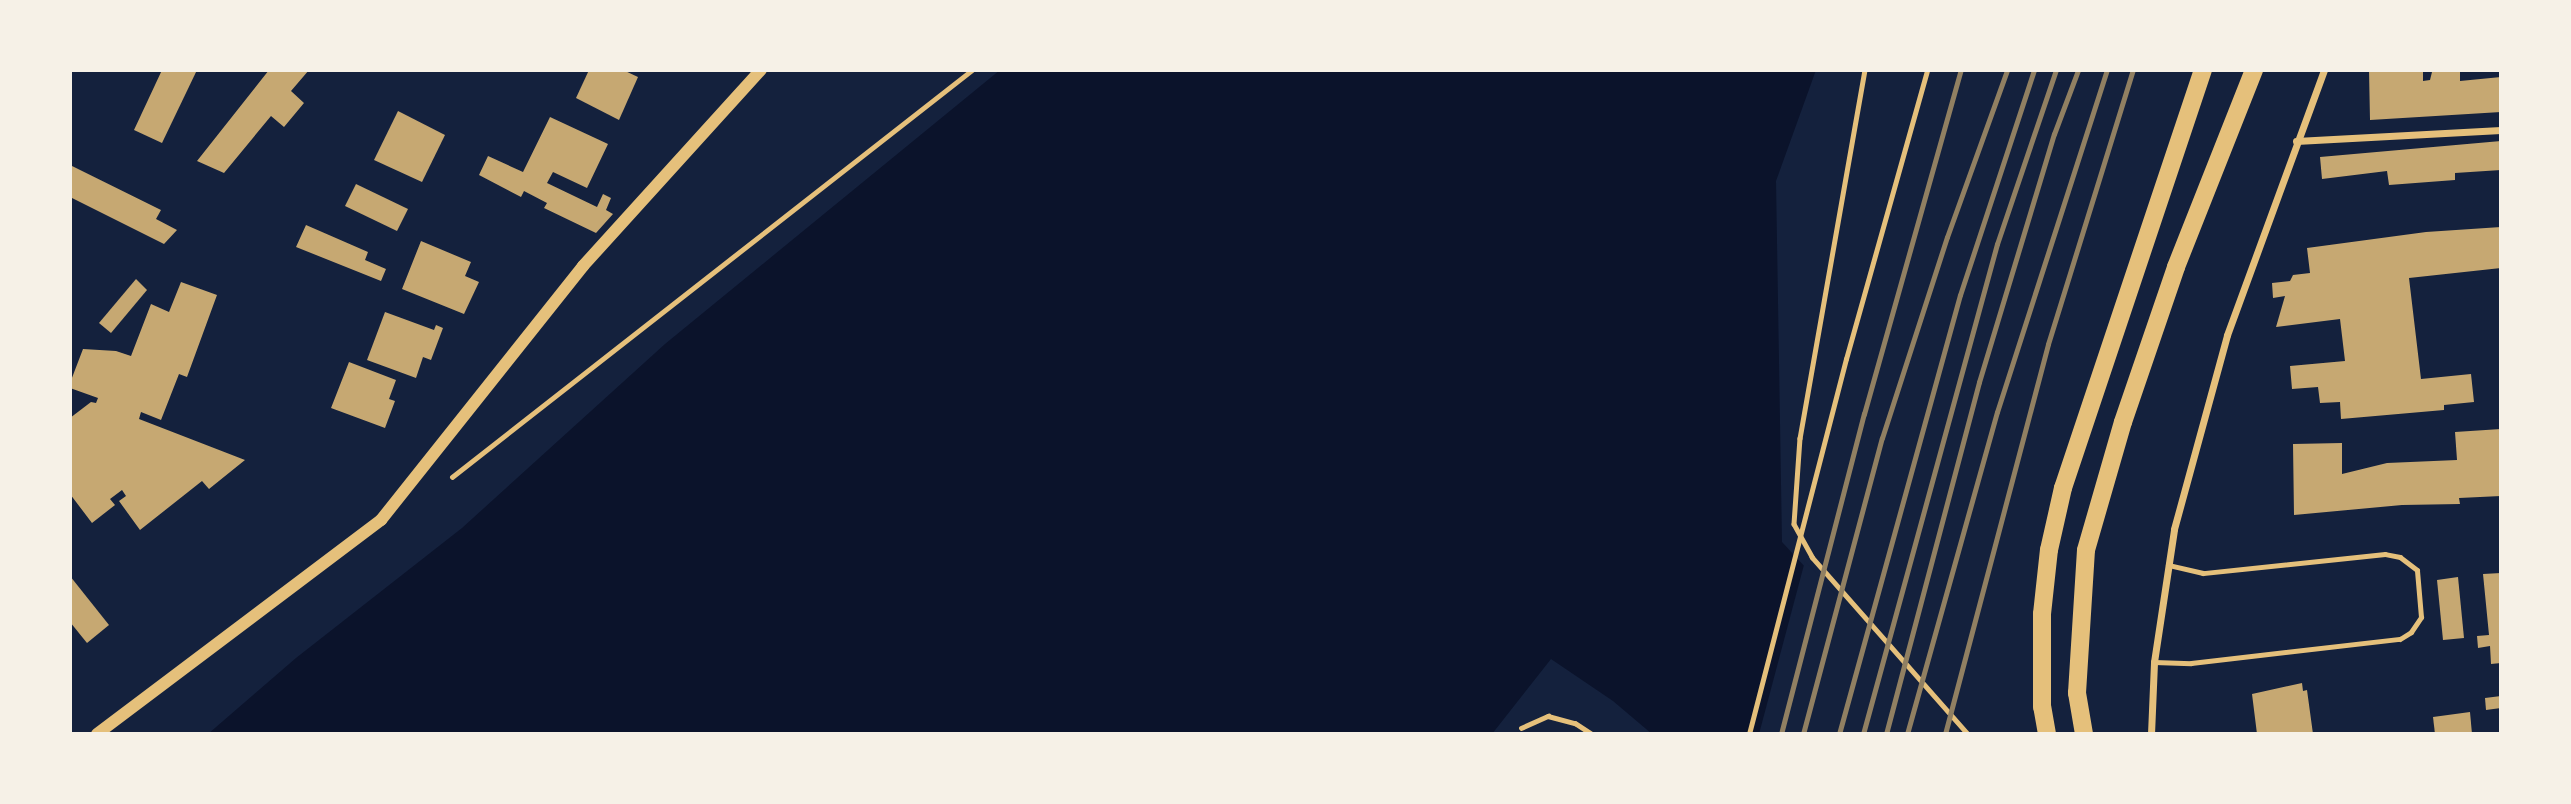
<!DOCTYPE html>
<html>
<head>
<meta charset="utf-8">
<style>
	body { margin:0 }
	#map { position:relative; width:2571px; height:804px; overflow:hidden; background:#14213d; font-family:"Varela Round",sans-serif }
	div>[style] { position:absolute }
	.water>* { inset:0; background:#0b132b }
	.pier>* { inset:0; background:#14213d }
	.building>* { inset:0; background:#c6a872 }
	.path>* { height:4.5px; margin:-2.25px; padding:0 2.25px; transform-origin:2.25px; border-radius:2.25px; background:#e5c07b }
	.service>* { height:5px; margin:-2.5px; padding:0 2.5px; transform-origin:2.5px; border-radius:2.5px; background:#e5c07b }
	.minor>* { height:7px; margin:-3.5px; padding:0 3.5px; transform-origin:3.5px; border-radius:3.5px; background:#e5c07b }
	.tertiary>* { height:12px; margin:-6px; padding:0 6px; transform-origin:6px; border-radius:6px; background:#e5c07b }
	.primary>* { height:18px; margin:-9px; padding:0 9px; transform-origin:9px; border-radius:9px; background:#e5c07b }
	.rail>* { height:5px; margin:-2.5px; padding:0 2.5px; transform-origin:2.5px; border-radius:2.5px; background:#918062 }
	span { translate:-50% -50%; white-space:nowrap; text-align:center; line-height:1.15; -webkit-text-stroke:6px #f6f1e7; paint-order:stroke }
	.frame { position:absolute; inset:0; border:72px solid #f6f1e7; pointer-events:none }
</style>
</head>
<body>
<div id="map">
	<div class="water">
		<div style="clip-path:polygon(1000px 70px,1816px 70px,1776px 181px,1782px 542px,1959px 734px,1652px 734px,1613px 701px,1551px 659px,1492px 734px,208px 734px,296px 658px,462px 528px,665px 344px)"></div>
	</div>
	<div class="pier">
		<div style="clip-path:polygon(1805px 561px,1962px 732px,1963px 734px,1759px 734px)"></div>
	</div>
	<div class="building">
		<div style="clip-path:polygon(162px 70px,197px 70px,162px 143px,134px 130px)"></div>
		<div style="clip-path:polygon(269px 70px,309px 70px,291px 91px,304px 103px,284px 127px,271px 116px,224px 173px,197px 161px)"></div>
		<div style="clip-path:polygon(589px 70px,623px 70px,638px 77px,619px 120px,576px 98px)"></div>
		<div style="clip-path:polygon(2369px 70px,2423px 70px,2423px 81px,2430px 80px,2432px 72px,2460px 71px,2460px 81px,2501px 77px,2501px 112px,2370px 120px)"></div>
		<div style="clip-path:polygon(398px 111px,445px 135px,422px 182px,374px 160px)"></div>
		<div style="clip-path:polygon(550px 117px,608px 144px,587px 188px,553px 172px,547px 183px,597px 207px,603px 194px,611px 198px,606px 210px,613px 214px,596px 233px,544px 208px,547px 203px,524px 191px,521px 197px,479px 175px,488px 156px,523px 172px)"></div>
		<div style="clip-path:polygon(2501px 141px,2501px 170px,2455px 173px,2455px 180px,2389px 185px,2387px 171px,2322px 179px,2320px 157px)"></div>
		<div style="clip-path:polygon(70px 165px,161px 210px,156px 219px,177px 230px,164px 244px,70px 197px)"></div>
		<div style="clip-path:polygon(356px 184px,408px 209px,397px 231px,345px 206px)"></div>
		<div style="clip-path:polygon(306px 225px,368px 252px,365px 260px,386px 269px,381px 281px,296px 247px)"></div>
		<div style="clip-path:polygon(2501px 227px,2501px 268px,2409px 278px,2421px 379px,2471px 374px,2474px 402px,2444px 405px,2444px 410px,2341px 419px,2340px 402px,2320px 403px,2318px 387px,2292px 389px,2290px 366px,2345px 361px,2340px 319px,2276px 327px,2285px 296px,2273px 298px,2272px 283px,2290px 281px,2293px 275px,2310px 273px,2307px 248px,2426px 232px)"></div>
		<div style="clip-path:polygon(421px 241px,471px 262px,465px 276px,479px 282px,464px 314px,402px 289px)"></div>
		<div style="clip-path:polygon(136px 279px,147px 290px,111px 333px,99px 323px)"></div>
		<div style="clip-path:polygon(181px 282px,217px 295px,187px 377px,179px 374px,161px 420px,141px 412px,139px 419px,245px 460px,209px 489px,202px 481px,140px 530px,119px 501px,126px 496px,122px 490px,110px 499px,115px 505px,92px 523px,70px 494px,70px 418px,91px 402px,96px 403px,98px 398px,70px 388px,70px 383px,83px 349px,116px 351px,131px 356px,151px 304px,169px 312px)"></div>
		<div style="clip-path:polygon(385px 312px,434px 330px,436px 325px,443px 328px,431px 360px,423px 357px,416px 378px,367px 360px)"></div>
		<div style="clip-path:polygon(349px 362px,396px 380px,389px 399px,395px 401px,385px 428px,331px 408px)"></div>
		<div style="clip-path:polygon(2501px 429px,2501px 496px,2459px 498px,2460px 504px,2402px 505px,2294px 515px,2293px 444px,2342px 443px,2342px 474px,2387px 463px,2457px 460px,2455px 432px)"></div>
		<div style="clip-path:polygon(2501px 573px,2501px 663px,2491px 664px,2490px 646px,2478px 648px,2477px 636px,2489px 635px,2483px 574px)"></div>
		<div style="clip-path:polygon(70px 576px,109px 625px,87px 643px,70px 622px)"></div>
		<div style="clip-path:polygon(2458px 577px,2464px 638px,2443px 640px,2437px 580px)"></div>
		<div style="clip-path:polygon(2302px 683px,2303px 691px,2307px 690px,2313px 734px,2257px 734px,2252px 694px)"></div>
		<div style="clip-path:polygon(2501px 696px,2501px 708px,2486px 710px,2485px 698px)"></div>
		<div style="clip-path:polygon(2470px 712px,2472px 734px,2435px 734px,2433px 717px)"></div>
	</div>
	<div class="path">
		<div style="left:1865px;top:70px;width:374px;rotate:100deg"></div>
		<div style="left:1800px;top:438px;width:86px;rotate:94deg"></div>
		<div style="left:1794px;top:524px;width:38px;rotate:61deg"></div>
		<div style="left:1812px;top:557px;width:236px;rotate:48.6deg"></div>
		<div style="left:452px;top:477px;width:660px;rotate:-38.05deg"></div>
		<div style="left:1521px;top:728px;width:30px;rotate:-24deg"></div>
		<div style="left:1548px;top:716px;width:28px;rotate:15deg"></div>
		<div style="left:1575px;top:723px;width:20px;rotate:33deg"></div>
		<div style="left:1749px;top:734px;width:387px;rotate:-75.5deg"></div>
		<div style="left:1846px;top:359px;width:300px;rotate:-74.3deg"></div>
	</div>
	<div class="service">
		<div style="left:2154px;top:662px;width:37px;rotate:2deg"></div>
		<div style="left:2191px;top:663px;width:210px;rotate:-6.6deg"></div>
		<div style="left:2400px;top:639px;width:13px;rotate:-32deg"></div>
		<div style="left:2411px;top:632px;width:18px;rotate:-56deg"></div>
		<div style="left:2421px;top:617px;width:47px;rotate:-94.9deg"></div>
		<div style="left:2417px;top:570px;width:21px;rotate:-143deg"></div>
		<div style="left:2400px;top:557px;width:15px;rotate:-169deg"></div>
		<div style="left:2385px;top:554px;width:183px;rotate:174deg"></div>
		<div style="left:2203px;top:573px;width:36px;rotate:-167deg"></div>
	</div>
	<div class="minor">
		<div style="left:2296px;top:141px;width:205px;rotate:-3.1deg"></div>
		<div style="left:2151px;top:734px;width:72px;rotate:-87.6deg"></div>
		<div style="left:2154px;top:662px;width:134px;rotate:-81.4deg"></div>
		<div style="left:2174px;top:529px;width:201px;rotate:-74.7deg"></div>
		<div style="left:2227px;top:335px;width:282px;rotate:-69.9deg"></div>
	</div>
	<div class="tertiary">
		<div style="left:97px;top:734px;width:356px;rotate:-37deg"></div>
		<div style="left:381px;top:520px;width:325px;rotate:-51.5deg"></div>
		<div style="left:583px;top:266px;width:265px;rotate:-47.8deg"></div>
	</div>
	<div class="primary">
		<div style="left:2047px;top:734px;width:27px;rotate:-100deg"></div>
		<div style="left:2042px;top:707px;width:93px;rotate:-90deg"></div>
		<div style="left:2042px;top:614px;width:64px;rotate:-83.8deg"></div>
		<div style="left:2049px;top:550px;width:64px;rotate:-77.3deg"></div>
		<div style="left:2063px;top:488px;width:441px;rotate:-71.5deg"></div>
		<div style="left:2084px;top:734px;width:42px;rotate:-99.7deg"></div>
		<div style="left:2077px;top:693px;width:143px;rotate:-86.4deg"></div>
		<div style="left:2086px;top:550px;width:133px;rotate:-73.9deg"></div>
		<div style="left:2123px;top:422px;width:164px;rotate:-71.1deg"></div>
		<div style="left:2176px;top:267px;width:212px;rotate:-68.4deg"></div>
	</div>
	<div class="rail">
		<div style="left:1781px;top:734px;width:331px;rotate:-75.5deg"></div>
		<div style="left:1864px;top:414px;width:357px;rotate:-74.3deg"></div>
		<div style="left:1803px;top:734px;width:306px;rotate:-75.1deg"></div>
		<div style="left:1882px;top:438px;width:211px;rotate:-72.1deg"></div>
		<div style="left:1947px;top:237px;width:177px;rotate:-70.2deg"></div>
		<div style="left:1839px;top:734px;width:455px;rotate:-74.6deg"></div>
		<div style="left:1960px;top:295px;width:237px;rotate:-71.8deg"></div>
		<div style="left:1863px;top:734px;width:508px;rotate:-74.71deg"></div>
		<div style="left:1997px;top:244px;width:184px;rotate:-71.3deg"></div>
		<div style="left:1886px;top:734px;width:364px;rotate:-75.2deg"></div>
		<div style="left:1979px;top:382px;width:259px;rotate:-73.2deg"></div>
		<div style="left:2054px;top:134px;width:68px;rotate:-69.4deg"></div>
		<div style="left:1907px;top:734px;width:334px;rotate:-74.4deg"></div>
		<div style="left:1997px;top:412px;width:359px;rotate:-72.2deg"></div>
		<div style="left:1945px;top:734px;width:403px;rotate:-75.2deg"></div>
		<div style="left:2048px;top:344px;width:287px;rotate:-72.8deg"></div>
	</div>
	<div class="frame"></div>
</div>
</body>
</html>
